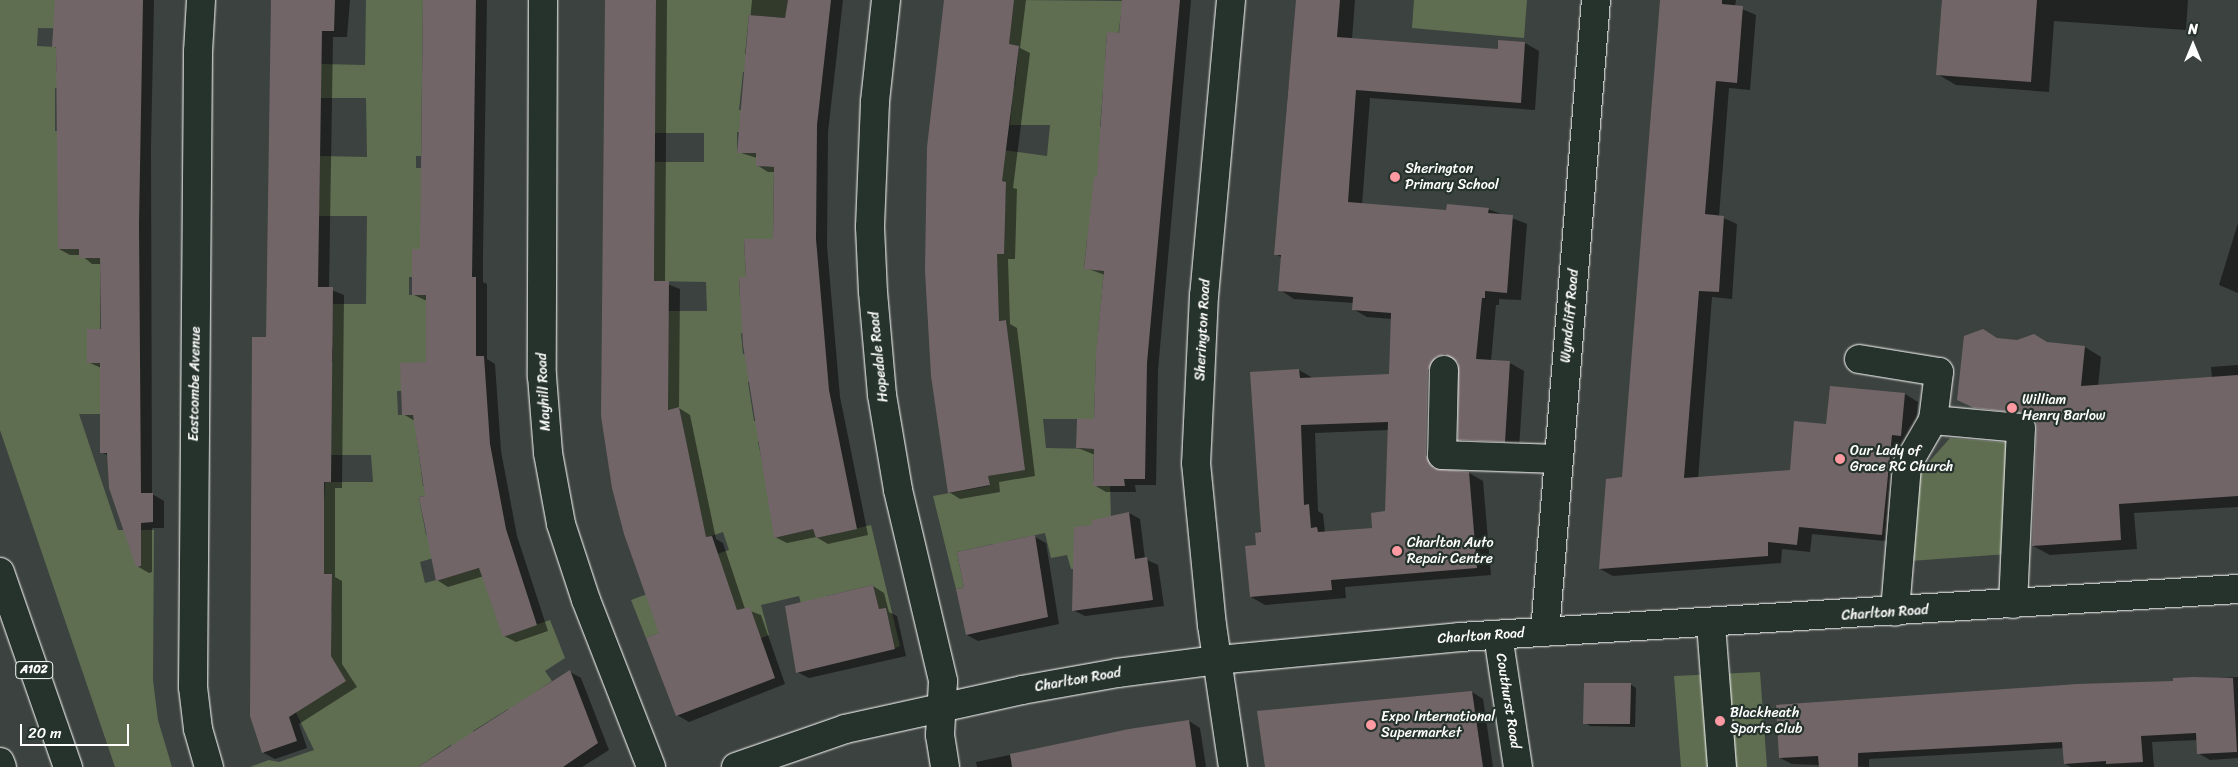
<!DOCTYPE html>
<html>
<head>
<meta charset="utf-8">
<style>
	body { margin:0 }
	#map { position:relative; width:2238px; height:767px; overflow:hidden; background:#3c423f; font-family:Sriracha,sans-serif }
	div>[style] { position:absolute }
	.green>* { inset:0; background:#5f6e51 }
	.shadow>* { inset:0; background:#0007 }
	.building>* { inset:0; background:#716568 }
	.roads { filter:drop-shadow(0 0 1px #fff) drop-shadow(0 0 1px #fff) }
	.minor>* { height:28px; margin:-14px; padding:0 14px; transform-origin:14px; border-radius:14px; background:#26332d }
	.major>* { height:28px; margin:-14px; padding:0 14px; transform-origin:14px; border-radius:14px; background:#26332d }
	.highway>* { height:28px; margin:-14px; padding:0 14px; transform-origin:14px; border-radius:14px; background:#26332d }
	.dots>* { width:14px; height:14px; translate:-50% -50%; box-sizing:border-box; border:2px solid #26332d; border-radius:50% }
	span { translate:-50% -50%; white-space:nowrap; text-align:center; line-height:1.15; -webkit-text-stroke:4.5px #26332d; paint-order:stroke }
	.shield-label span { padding:1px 4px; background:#26332d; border:1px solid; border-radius:4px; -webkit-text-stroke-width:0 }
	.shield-label { font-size:12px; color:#fff; font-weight:700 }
	.poi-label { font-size:14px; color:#fff }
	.left { translate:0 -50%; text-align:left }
	.street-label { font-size:14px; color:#fff }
	.north { position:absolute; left:2168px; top:20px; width:50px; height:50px; -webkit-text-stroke:4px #26332d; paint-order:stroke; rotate:0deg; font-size:14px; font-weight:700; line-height:20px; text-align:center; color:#fff }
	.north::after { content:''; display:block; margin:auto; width:18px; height:22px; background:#fff; clip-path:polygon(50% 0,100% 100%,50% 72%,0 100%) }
	.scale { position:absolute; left:20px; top:724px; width:109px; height:22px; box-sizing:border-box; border:2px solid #fff; border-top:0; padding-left:6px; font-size:15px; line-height:18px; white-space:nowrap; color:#fff; -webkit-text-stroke:4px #26332d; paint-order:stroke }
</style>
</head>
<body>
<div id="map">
	<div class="green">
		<div style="clip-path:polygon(0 0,55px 0,96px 29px,38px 28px,37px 46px,56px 47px,56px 71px,95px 72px,95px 88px,55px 88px,55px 131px,94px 131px,58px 202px,58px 249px,79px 249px,80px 258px,100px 258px,100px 329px,87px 329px,100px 363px,100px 414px,79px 414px,118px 530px,154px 530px,153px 680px,158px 720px,172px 767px,115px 767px,0 430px)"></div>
		<div style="clip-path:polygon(366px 0,423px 0,421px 156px,416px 156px,416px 168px,421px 168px,423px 249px,412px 277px,409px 277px,409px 295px,430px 295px,426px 352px,441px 352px,413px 390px,397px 391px,398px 415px,444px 413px,416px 433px,423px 486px,452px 481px,454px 490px,419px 497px,426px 535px,462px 528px,467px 548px,420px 562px,425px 583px,481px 568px,503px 636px,550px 620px,565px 658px,545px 671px,552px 681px,533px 694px,524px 733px,508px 709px,473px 731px,489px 756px,466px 767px,451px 745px,418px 767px,250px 767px,269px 760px,279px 762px,314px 750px,288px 696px,331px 650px,331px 631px,292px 631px,332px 613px,332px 574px,293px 573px,293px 558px,324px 558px,324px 518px,293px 517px,293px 503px,324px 503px,325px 482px,373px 482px,371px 455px,293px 455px,325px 363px,333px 362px,333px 347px,326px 347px,318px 304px,366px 304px,367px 216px,318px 216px,319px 156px,367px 157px,366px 98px,320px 98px,321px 64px,365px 65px)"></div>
		<div style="clip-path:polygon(656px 0,789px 0,786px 18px,749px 15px,745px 54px,782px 58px,780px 75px,743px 72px,739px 110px,776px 113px,774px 132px,737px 132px,737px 152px,756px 153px,756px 166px,774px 167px,773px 239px,744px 239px,746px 277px,739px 278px,740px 297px,777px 295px,741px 334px,743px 354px,782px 351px,785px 376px,748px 382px,754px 421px,791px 416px,794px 434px,758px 442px,778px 537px,813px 529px,816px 538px,871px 525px,900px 646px,895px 648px,886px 609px,879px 609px,873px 585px,827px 596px,807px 626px,799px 596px,761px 605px,769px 635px,748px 643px,735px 605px,646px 638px,631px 600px,669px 586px,681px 566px,729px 550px,723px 532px,702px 539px,679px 407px,643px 416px,669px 311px,707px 311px,706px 282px,654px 281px,655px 162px,704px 162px,704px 133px,655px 133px)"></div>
		<div style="clip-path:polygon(1014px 0,1127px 1px,1124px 34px,1107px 33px,1105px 61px,1122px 63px,1103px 91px,1100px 127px,1116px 128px,1097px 177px,1094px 177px,1107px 242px,1087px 240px,1084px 268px,1104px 271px,1096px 358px,1094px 419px,1043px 419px,1046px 448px,1094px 449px,1093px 482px,1110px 483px,1111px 522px,1086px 568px,1071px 569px,1067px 555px,1051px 558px,1045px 533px,1008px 541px,1000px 580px,993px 544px,957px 552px,964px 588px,956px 589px,933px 496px,989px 486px,988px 476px,1024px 470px,1006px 320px,969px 324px,967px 269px,1005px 201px,1006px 182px,1001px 181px,1003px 150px,1047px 156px,1050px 125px,1010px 125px,1012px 104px,976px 99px,979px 81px,1015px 85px,1019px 46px,983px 42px)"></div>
		<div style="clip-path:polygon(1414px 0,1527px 0,1524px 38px,1412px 28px)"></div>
		<div style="clip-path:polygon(1950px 438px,2013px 443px,2008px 554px,1910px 561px,1921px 471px)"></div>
		<div style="clip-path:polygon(1760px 672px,1767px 767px,1681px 767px,1674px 676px)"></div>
	</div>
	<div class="shadow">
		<div style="clip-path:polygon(56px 0,154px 0,151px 146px,152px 494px,164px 501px,164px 528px,152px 528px,152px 572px,149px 573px,137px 566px,109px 456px,101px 452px,101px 368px,88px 362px,102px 330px,101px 264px,92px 264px,81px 255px,70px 255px,59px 249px,57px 49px,54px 46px)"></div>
		<div style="clip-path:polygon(272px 0,350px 0,347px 37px,333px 37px,329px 289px,344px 295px,342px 488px,335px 488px,335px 577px,342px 581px,342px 664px,357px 687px,299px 724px,307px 748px,275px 759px,264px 753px,251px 716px,267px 338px)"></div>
		<div style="clip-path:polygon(425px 0,487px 0,483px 252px,483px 282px,487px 284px,487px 359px,495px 364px,501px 451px,517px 536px,548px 631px,516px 642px,504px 636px,484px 576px,448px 587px,437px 580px,415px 421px,403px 414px,427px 364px,427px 301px,414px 295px,421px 251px)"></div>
		<div style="clip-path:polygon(606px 0,667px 0,665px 283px,680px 289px,679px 408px,690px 415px,716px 539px,723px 543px,745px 609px,761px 615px,785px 684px,689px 722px,677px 715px,661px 634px)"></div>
		<div style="clip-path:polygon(752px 0,843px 0,828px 132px,827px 246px,840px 397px,868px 535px,828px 544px,816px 537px,787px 543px,775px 537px,748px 278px,775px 240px,775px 172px,768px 172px,757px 165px,757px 158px,738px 152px)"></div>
		<div style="clip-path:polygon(946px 0,1026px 0,1020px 48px,1030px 53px,1013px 188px,1017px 189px,1015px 259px,1008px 259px,1010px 324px,1017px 328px,1035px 476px,999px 482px,1000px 492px,960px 499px,949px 492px)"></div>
		<div style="clip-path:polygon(1123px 0,1191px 0,1158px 370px,1156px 485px,1135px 485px,1136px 492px,1106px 492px,1094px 485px,1095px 455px,1078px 448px,1096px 421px,1105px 275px,1086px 268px)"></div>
		<div style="clip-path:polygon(evenodd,1299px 0,1355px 0,1352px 39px,1499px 50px,1499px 41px,1525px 43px,1539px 51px,1535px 110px,1370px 98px,1362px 205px,1447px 211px,1488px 209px,1527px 224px,1521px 300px,1499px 299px,1499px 305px,1496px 305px,1491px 361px,1510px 363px,1524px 371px,1519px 449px,1473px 447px,1459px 439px,1459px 362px,1445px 369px,1442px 378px,1442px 472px,1469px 473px,1483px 481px,1491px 575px,1345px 587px,1346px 598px,1265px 605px,1251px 597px,1257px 546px,1299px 370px,1313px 378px,1390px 375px,1392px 319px,1367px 317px,1353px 309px,1354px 303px,1294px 299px,1280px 290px,1282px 258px,1276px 254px,1288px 92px,1299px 0,1389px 430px,1386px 513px,1374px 529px,1325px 533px,1323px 514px,1318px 511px,1315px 433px,1389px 430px)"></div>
		<div style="clip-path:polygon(1661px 0,1736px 0,1735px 6px,1756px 15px,1750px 90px,1729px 88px,1719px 216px,1737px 224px,1732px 299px,1712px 297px,1698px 479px,1791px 472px,1827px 426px,1831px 387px,1905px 394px,1918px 402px,1914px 443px,1895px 542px,1812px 534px,1810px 552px,1782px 549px,1781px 563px,1613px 576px,1600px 569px,1623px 479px)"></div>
		<div style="clip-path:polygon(1943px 0,2188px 0,2186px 30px,2054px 21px,2049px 92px,1956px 85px,1937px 74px)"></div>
		<div style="clip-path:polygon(2238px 223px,2238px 293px,2219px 285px)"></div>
		<div style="clip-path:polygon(1997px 339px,2085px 347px,2101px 357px,2098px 387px,2212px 378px,2211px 367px,2238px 365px,2238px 507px,2134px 513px,2137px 549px,2050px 555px,2033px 546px,2038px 422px,1992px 417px,1958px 399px)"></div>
		<div style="clip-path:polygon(1129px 513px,1140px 519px,1145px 559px,1158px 565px,1164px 606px,1085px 616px,1073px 610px,1094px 526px)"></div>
		<div style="clip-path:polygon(1035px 537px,1046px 543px,1059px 624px,978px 641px,967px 635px,966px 589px)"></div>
		<div style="clip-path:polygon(873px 586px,884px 593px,889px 612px,897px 616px,906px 656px,809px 678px,797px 672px)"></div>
		<div style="clip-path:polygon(570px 672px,581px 678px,609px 750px,582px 767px,422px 767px)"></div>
		<div style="clip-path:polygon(2238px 677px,2238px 758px,2210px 760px,2198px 753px,2198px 740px,2152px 742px,2154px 767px,2071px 767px,2065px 764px,2064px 748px,1869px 759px,1869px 767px,1792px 764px,1780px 758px,2174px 683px,2174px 680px)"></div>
		<div style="clip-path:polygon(1630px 684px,1636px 688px,1635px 727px,1590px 726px,1585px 723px)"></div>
		<div style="clip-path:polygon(1472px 692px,1483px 699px,1493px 767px,1266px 767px)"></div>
		<div style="clip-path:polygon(1189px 721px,1200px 728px,1206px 767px,977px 767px,976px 762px,1129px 730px)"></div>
	</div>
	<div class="building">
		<div style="clip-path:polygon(55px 0,143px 0,139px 224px,141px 493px,153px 493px,153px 522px,141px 523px,141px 566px,136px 567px,109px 488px,107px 453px,100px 453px,100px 363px,87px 363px,87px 329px,101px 329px,100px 258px,79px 258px,79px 249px,58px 249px,56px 47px,52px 47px)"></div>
		<div style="clip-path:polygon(271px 0,335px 0,334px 31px,322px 31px,318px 287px,333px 287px,331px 482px,324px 482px,324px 574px,332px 574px,331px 656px,346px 681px,289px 717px,297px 741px,262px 753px,250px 716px,252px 337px,266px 337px)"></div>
		<div style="clip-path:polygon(423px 0,476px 0,472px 277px,476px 277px,476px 356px,484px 356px,490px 444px,506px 529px,537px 625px,503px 637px,479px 568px,436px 581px,419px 497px,425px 496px,413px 415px,402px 415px,400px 363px,426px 362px,426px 295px,412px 295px,412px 249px,420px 249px)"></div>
		<div style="clip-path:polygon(605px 0,656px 0,654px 281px,669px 281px,668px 410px,679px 407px,706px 537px,712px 536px,737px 610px,750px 607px,775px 678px,676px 716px,646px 638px,659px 633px,624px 534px,612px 488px,601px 416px)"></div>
		<div style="clip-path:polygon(788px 0,831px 0,817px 125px,816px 239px,829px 390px,857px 529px,816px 538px,813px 529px,774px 538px,743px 345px,739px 277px,746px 277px,744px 239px,773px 239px,774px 167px,756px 166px,756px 153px,737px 153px,749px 15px,785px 18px)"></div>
		<div style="clip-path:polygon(944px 0,1014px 0,1009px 44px,1019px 46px,1002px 181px,1006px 182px,1004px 254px,997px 254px,998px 288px,999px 321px,1006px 320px,1025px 470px,988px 476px,990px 485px,948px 493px,931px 376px,925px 271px,927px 147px)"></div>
		<div style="clip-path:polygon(1122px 0,1180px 0,1147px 363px,1145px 479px,1124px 479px,1125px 486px,1093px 486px,1094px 449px,1076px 448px,1077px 419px,1094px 419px,1096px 354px,1104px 271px,1084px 269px,1094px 177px,1097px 177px,1107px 32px,1119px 33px)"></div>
		<div style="clip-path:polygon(evenodd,1296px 0,1340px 0,1337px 37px,1498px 49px,1498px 40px,1525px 42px,1521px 103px,1356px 90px,1348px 202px,1446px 210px,1447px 204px,1489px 208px,1488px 213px,1513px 215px,1507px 293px,1485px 291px,1485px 298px,1482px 298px,1476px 359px,1510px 361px,1505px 442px,1458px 440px,1458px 363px,1445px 354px,1436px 357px,1428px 370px,1426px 455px,1434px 468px,1469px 472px,1477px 568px,1331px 580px,1332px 590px,1250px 597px,1245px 546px,1256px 545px,1255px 533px,1261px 532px,1250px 372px,1299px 369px,1300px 378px,1389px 374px,1391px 313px,1352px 310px,1353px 297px,1278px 291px,1281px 255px,1274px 255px,1296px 0,1388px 422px,1385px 511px,1371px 513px,1372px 528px,1318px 532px,1317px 527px,1311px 528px,1309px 504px,1304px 505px,1301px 425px,1388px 422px)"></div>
		<div style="clip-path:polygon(1660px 0,1722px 0,1722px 4px,1743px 6px,1737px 83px,1716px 81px,1705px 214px,1724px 216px,1719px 292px,1699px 291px,1684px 478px,1790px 470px,1794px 421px,1826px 424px,1830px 386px,1905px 393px,1901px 436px,1892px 435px,1882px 535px,1799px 527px,1797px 545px,1768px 542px,1768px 556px,1599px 569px,1606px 479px,1622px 477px)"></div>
		<div style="clip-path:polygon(1942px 0,2037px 0,2031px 82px,1936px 75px)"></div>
		<div style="clip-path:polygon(1983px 329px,1997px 338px,2017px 340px,2034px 334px,2047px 342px,2085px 346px,2081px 386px,2238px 375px,2238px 496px,2119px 504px,2121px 540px,2032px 546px,2037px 415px,1974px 408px,1957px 400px,1964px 336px)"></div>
		<div style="clip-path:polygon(1129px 512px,1135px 559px,1147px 557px,1153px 600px,1072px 611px,1074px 527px,1092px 525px,1092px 520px)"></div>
		<div style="clip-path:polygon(1035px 535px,1048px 617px,966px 635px,956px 589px,964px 588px,957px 552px)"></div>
		<div style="clip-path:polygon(873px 585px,879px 609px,886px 608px,895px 649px,796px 673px,785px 606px)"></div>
		<div style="clip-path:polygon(570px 670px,598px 743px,563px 767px,418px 767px)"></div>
		<div style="clip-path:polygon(2193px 677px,2233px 678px,2237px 752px,2197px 754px,2196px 733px,2141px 736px,2143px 762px,2106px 764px,2106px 761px,2064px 764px,2062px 742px,1858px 753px,1858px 767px,1819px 767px,1818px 756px,1779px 758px,1776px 705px,2077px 684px,2173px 681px,2173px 678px)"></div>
		<div style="clip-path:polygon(1584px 683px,1631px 683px,1630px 724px,1583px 724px)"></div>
		<div style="clip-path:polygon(1472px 691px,1483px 767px,1265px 767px,1257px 711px)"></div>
		<div style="clip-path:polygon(1189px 720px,1196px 767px,1012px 767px,1010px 754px,1129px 729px)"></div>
	</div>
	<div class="roads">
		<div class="minor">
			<div style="left:201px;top:0;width:52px;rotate:93.3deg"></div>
			<div style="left:198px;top:52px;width:635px;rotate:90.45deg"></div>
			<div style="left:193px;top:687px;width:42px;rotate:83.2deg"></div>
			<div style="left:198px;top:729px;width:40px;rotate:74deg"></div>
			<div style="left:543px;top:0;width:376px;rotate:90.2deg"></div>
			<div style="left:542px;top:376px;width:77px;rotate:85.5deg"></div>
			<div style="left:548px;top:453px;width:72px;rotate:79.6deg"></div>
			<div style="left:561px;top:524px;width:80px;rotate:71.8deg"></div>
			<div style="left:586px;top:600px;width:179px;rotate:68.7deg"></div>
			<div style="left:886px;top:0;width:103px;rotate:96.2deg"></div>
			<div style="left:875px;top:102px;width:125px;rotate:92.3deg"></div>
			<div style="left:870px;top:227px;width:65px;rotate:87.4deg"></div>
			<div style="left:873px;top:292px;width:103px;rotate:85deg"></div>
			<div style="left:882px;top:395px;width:96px;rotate:80.4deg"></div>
			<div style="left:898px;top:490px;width:196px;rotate:76.7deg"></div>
			<div style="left:943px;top:681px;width:54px;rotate:93.2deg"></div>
			<div style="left:940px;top:735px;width:32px;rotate:81deg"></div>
			<div style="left:1231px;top:0;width:296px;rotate:95.2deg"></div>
			<div style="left:1204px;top:295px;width:168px;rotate:92.7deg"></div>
			<div style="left:1196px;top:463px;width:163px;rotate:84.4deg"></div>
			<div style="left:1212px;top:625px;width:144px;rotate:81.6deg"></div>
			<div style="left:1859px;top:359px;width:81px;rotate:9.2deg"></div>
			<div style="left:1939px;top:372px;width:48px;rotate:97.1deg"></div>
			<div style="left:1933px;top:420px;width:52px;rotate:120deg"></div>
			<div style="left:1907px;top:465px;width:147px;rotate:94.7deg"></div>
			<div style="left:1444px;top:370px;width:85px;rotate:91.3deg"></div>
			<div style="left:1442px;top:455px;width:116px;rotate:2deg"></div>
			<div style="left:1933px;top:420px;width:88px;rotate:5.2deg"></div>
			<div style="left:2021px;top:428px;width:176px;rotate:92.6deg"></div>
			<div style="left:1711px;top:624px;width:143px;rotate:85.6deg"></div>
			<div style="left:1545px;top:632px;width:634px;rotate:-85.39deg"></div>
			<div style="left:1498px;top:635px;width:134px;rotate:81.4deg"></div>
		</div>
		<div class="major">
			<div style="left:736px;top:767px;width:115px;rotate:-19.2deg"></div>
			<div style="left:845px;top:729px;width:181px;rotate:-12.4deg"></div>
			<div style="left:1022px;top:690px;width:97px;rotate:-10.1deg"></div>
			<div style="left:1117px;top:673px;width:101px;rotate:-7.4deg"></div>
			<div style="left:1217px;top:660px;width:244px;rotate:-5.4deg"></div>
			<div style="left:1460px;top:637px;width:779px;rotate:-3.53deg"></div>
		</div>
		<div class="highway">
			<div style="left:0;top:572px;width:207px;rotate:70.8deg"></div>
			<div style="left:0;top:762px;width:5px;rotate:68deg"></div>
		</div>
	</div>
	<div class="dots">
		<div style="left:1395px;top:177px;background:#ff9aa2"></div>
		<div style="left:2012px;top:408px;background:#ff9aa2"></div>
		<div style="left:1840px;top:459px;background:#ff9aa2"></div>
		<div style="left:1397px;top:551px;background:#ff9aa2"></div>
		<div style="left:1720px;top:721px;background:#ff9aa2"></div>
		<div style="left:1371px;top:725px;background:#ff9aa2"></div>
	</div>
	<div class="shield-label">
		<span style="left:34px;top:670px">A102</span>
	</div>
	<div class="poi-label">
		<span class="left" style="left:1405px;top:177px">Sherington<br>Primary School</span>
		<span class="left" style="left:2022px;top:408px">William<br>Henry Barlow</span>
		<span class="left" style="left:1850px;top:459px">Our Lady of<br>Grace RC Church</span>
		<span class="left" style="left:1407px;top:551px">Charlton Auto<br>Repair Centre</span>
		<span class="left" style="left:1730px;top:721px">Blackheath<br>Sports Club</span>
		<span class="left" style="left:1381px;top:725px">Expo International<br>Supermarket</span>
	</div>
	<div class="street-label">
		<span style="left:1570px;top:316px;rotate:-85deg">Wyndcliff Road</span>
		<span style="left:1203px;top:330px;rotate:-87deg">Sherington Road</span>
		<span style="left:879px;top:357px;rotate:-96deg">Hopedale Road</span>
		<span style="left:195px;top:384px;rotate:-89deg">Eastcombe Avenue</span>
		<span style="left:544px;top:392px;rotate:-93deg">Mayhill Road</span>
		<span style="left:1885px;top:613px;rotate:-4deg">Charlton Road</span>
		<span style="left:1481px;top:636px;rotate:-4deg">Charlton Road</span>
		<span style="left:1078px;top:680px;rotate:-10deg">Charlton Road</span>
		<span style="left:1508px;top:701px;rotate:81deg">Couthurst Road</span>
	</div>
	<div class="north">N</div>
	<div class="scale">20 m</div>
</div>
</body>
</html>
